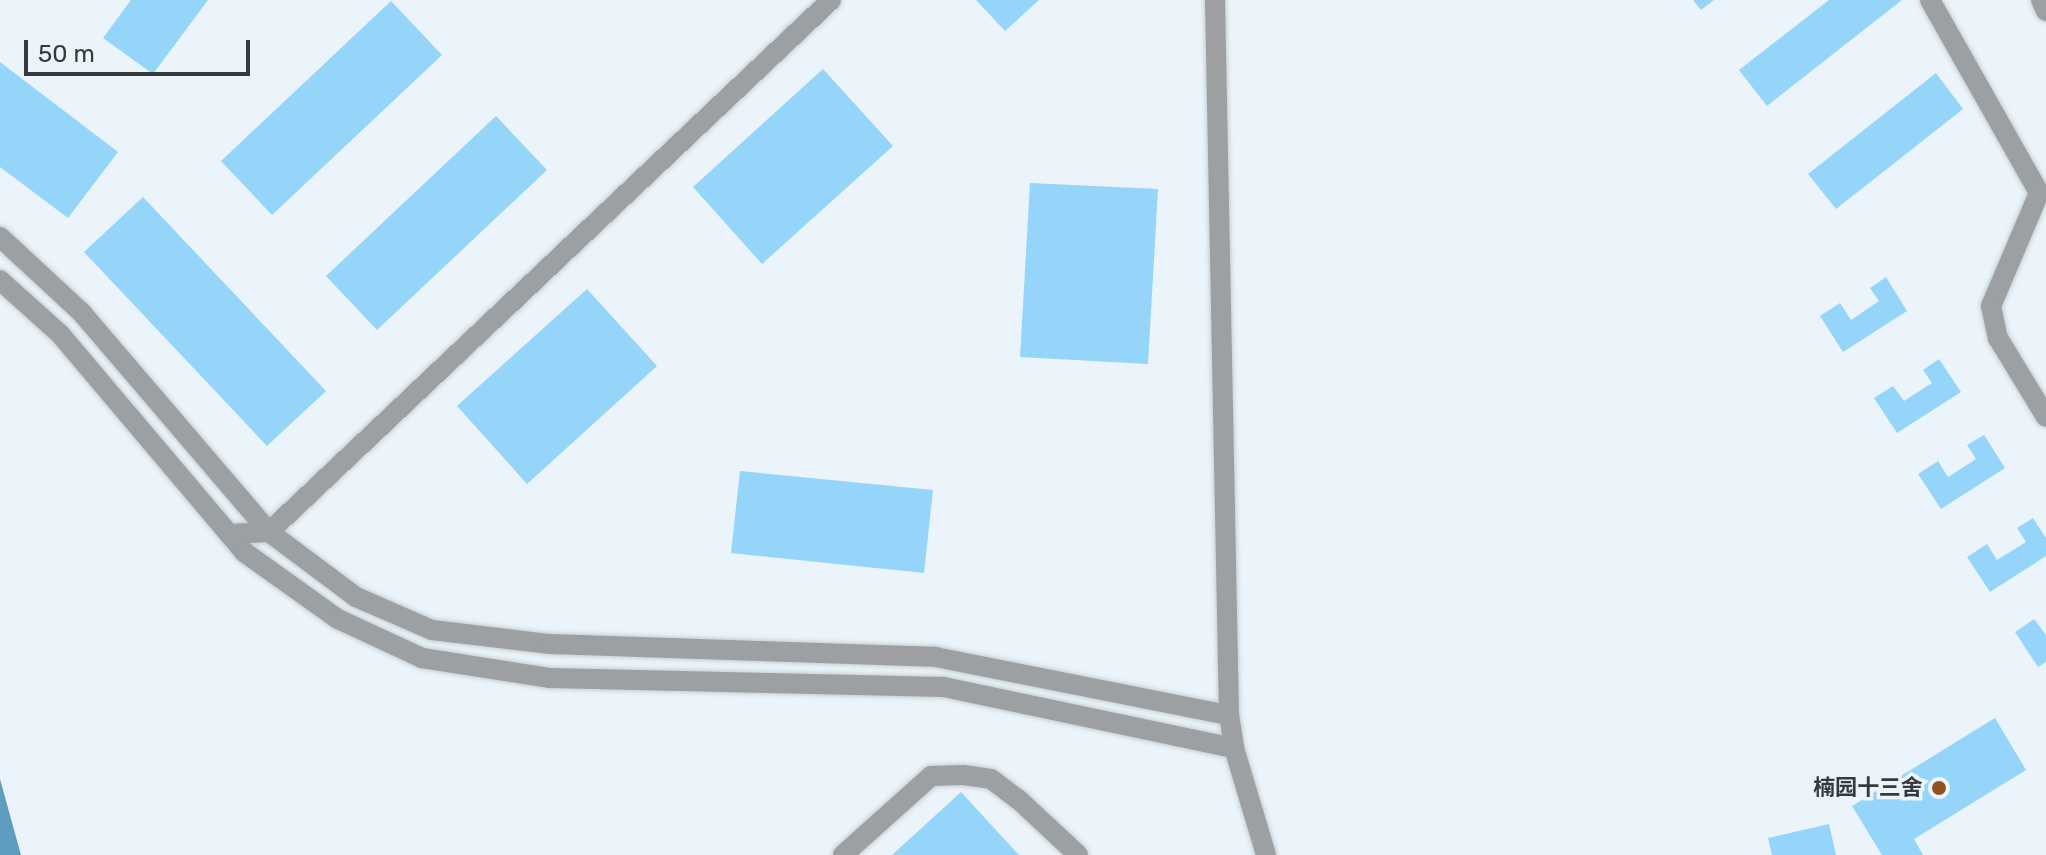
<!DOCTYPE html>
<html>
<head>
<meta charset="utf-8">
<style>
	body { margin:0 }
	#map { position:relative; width:2046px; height:855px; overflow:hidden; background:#ebf4fa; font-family:Rubik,"Noto Sans SC",sans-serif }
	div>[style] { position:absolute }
	.water>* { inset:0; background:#5e9dc0 }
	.building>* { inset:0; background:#94d5f9 }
	.roads { filter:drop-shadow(0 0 2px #c7cfd4) drop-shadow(0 0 2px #c7cfd4) }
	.minor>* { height:20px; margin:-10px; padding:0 10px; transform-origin:10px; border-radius:10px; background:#9da0a3 }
	.dots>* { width:22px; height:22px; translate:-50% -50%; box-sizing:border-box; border:4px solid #ebf4fa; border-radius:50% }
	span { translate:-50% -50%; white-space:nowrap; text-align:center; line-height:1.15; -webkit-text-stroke:7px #ebf4fa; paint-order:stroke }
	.poi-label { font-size:22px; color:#363a3c; font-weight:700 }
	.right { translate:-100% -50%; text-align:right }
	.scale { position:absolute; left:24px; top:40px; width:226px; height:36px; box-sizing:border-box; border:4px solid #363a3c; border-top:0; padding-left:10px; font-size:24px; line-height:28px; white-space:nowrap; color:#363a3c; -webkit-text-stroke:6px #ebf4fa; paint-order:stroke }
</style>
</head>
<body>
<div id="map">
	<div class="water">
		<div style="clip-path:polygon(0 779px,21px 855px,0 855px)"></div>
	</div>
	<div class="building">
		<div style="clip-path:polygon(131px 0,208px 0,153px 74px,103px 38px)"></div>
		<div style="clip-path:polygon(976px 0,1039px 0,1005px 31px)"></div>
		<div style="clip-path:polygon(1693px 0,1714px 0,1701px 10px)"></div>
		<div style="clip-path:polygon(1829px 0,1902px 0,1767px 106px,1739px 70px)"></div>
		<div style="clip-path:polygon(391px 1px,442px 55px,272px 215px,221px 161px)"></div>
		<div style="clip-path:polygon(0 62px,118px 152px,68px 218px,0 167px)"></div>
		<div style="clip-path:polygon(823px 69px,893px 146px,762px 264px,693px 187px)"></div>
		<div style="clip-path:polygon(1936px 73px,1963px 109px,1836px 209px,1808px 174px)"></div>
		<div style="clip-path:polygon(496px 116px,547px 170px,377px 330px,326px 276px)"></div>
		<div style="clip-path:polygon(1030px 183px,1158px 189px,1148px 364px,1020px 357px)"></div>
		<div style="clip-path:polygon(143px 197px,326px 391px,267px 446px,84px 252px)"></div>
		<div style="clip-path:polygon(1886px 277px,1907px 311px,1843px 352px,1820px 316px,1840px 303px,1851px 320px,1879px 301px,1870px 288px)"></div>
		<div style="clip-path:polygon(587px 289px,657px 366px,527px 484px,457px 406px)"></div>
		<div style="clip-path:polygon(1939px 359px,1961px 392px,1897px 433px,1874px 398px,1893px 386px,1904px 401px,1932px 383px,1923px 370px)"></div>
		<div style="clip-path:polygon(1984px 435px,2005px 468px,1941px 509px,1918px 474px,1938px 461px,1948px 477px,1976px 459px,1967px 445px)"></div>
		<div style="clip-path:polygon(740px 471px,933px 490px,924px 573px,731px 553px)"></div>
		<div style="clip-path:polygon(2033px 518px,2046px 538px,2046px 556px,1990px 592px,1967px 557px,1987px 544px,1997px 560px,2026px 542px,2017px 528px)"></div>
		<div style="clip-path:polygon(2034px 619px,2046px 635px,2046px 662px,2038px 667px,2015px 632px)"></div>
		<div style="clip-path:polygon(1995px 718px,2026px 770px,1914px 839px,1923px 855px,1882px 855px,1852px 806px)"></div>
		<div style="clip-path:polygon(961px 792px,1019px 855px,892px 855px)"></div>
		<div style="clip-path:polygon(1829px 824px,1836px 855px,1772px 855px,1768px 838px)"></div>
	</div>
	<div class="roads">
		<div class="minor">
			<div style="left:1215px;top:0;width:715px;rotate:88.88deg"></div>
			<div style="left:1229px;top:715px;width:33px;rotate:81deg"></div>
			<div style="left:1234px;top:748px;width:112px;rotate:73.3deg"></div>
			<div style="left:1930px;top:0;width:222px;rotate:60.5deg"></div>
			<div style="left:2039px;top:193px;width:123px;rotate:113deg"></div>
			<div style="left:1991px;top:306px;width:33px;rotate:78deg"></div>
			<div style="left:1998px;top:338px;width:92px;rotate:58.7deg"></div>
			<div style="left:2041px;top:0;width:12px;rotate:66deg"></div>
			<div style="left:0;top:237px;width:112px;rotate:42.8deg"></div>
			<div style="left:82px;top:313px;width:288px;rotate:49.5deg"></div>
			<div style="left:269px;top:532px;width:109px;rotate:36.8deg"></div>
			<div style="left:356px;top:597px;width:83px;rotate:23.5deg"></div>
			<div style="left:432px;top:630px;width:119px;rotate:6.8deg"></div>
			<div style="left:550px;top:644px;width:385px;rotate:1.9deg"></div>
			<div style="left:935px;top:657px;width:300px;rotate:11.2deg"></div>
			<div style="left:0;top:280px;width:81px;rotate:42deg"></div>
			<div style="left:60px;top:334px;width:285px;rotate:49.8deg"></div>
			<div style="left:244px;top:552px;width:115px;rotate:35.5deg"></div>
			<div style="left:338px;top:619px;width:93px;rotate:24.9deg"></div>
			<div style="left:422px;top:658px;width:130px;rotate:8.9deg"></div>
			<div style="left:550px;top:678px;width:394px;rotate:1.3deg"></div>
			<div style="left:944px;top:687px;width:296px;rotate:11.9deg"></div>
			<div style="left:229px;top:534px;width:40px;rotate:-2.9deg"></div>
			<div style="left:269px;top:532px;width:774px;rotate:-43.43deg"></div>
			<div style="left:843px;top:855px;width:118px;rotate:-41.9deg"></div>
			<div style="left:931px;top:776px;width:32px;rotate:-2deg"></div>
			<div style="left:963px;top:775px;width:28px;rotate:8deg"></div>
			<div style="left:991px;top:779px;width:34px;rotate:37deg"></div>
			<div style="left:1018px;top:799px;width:82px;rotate:43deg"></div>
		</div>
	</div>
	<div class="dots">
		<div style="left:1939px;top:788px;background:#93511f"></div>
	</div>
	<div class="poi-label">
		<span class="right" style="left:1923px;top:788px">楠园十三舍</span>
	</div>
	<div class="scale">50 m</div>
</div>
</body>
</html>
